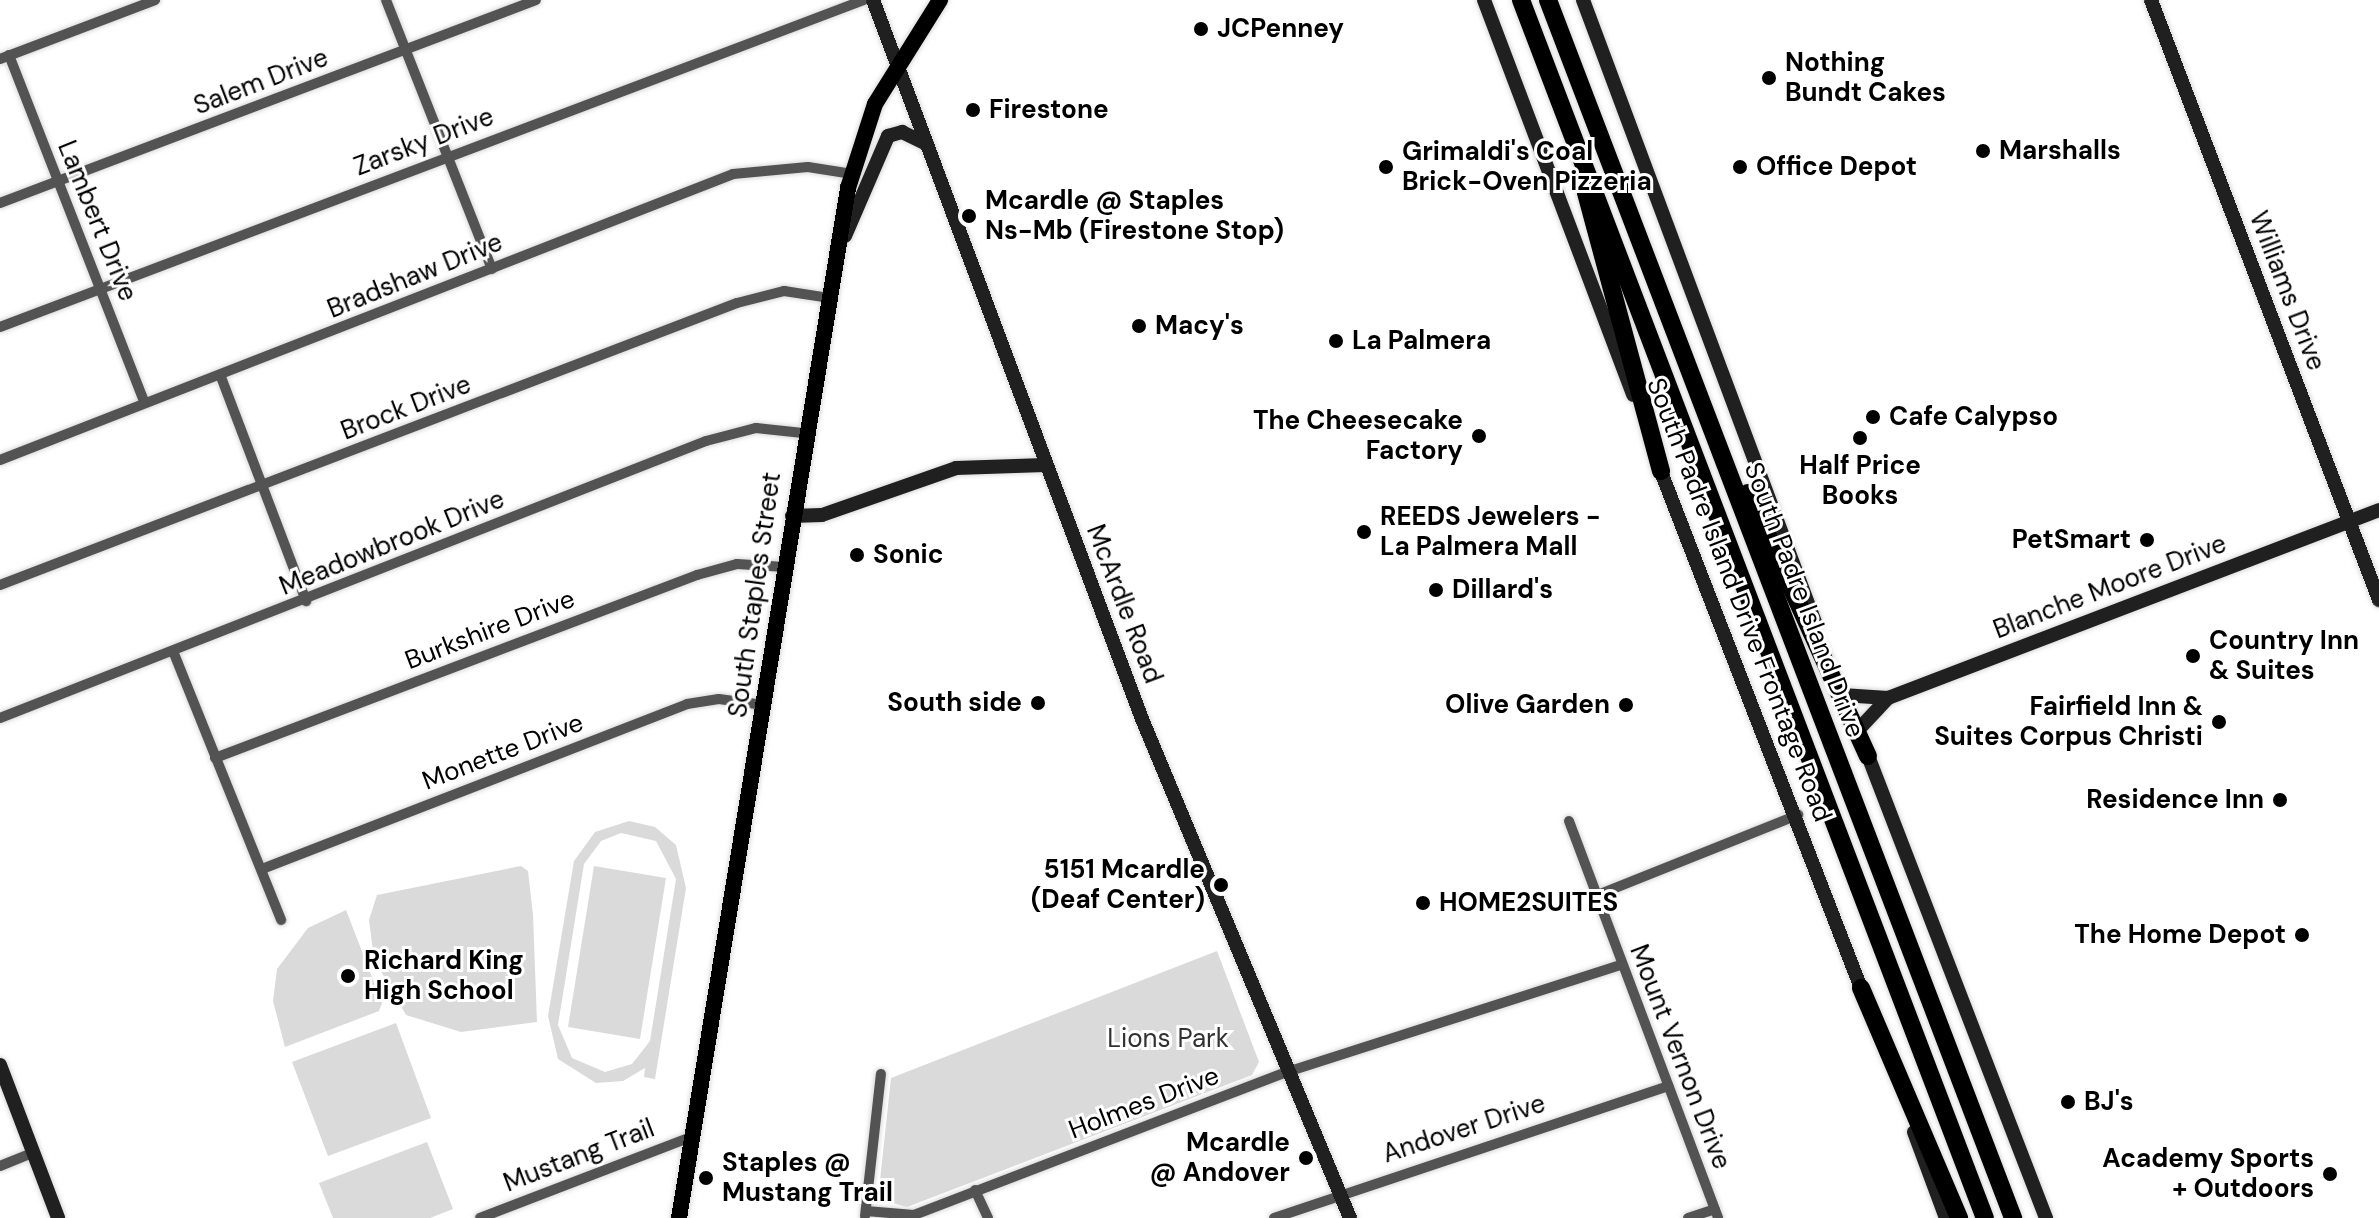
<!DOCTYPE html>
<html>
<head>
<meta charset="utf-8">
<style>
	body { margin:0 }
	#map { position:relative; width:2379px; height:1218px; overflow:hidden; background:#fff; font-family:"DM Sans",sans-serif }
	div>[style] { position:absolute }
	.green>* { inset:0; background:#dadada }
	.roads { filter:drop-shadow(0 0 2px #dbdbdb) drop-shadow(0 0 2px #dbdbdb) }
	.street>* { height:10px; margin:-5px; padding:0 5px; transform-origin:5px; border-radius:5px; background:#535353 }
	.secondary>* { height:14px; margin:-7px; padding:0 7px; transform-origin:7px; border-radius:7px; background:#202020 }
	.primary>* { height:16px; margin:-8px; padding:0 8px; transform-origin:8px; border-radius:8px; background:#000 }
	.highway>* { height:18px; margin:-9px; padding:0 9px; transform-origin:9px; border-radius:9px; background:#000 }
	.dots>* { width:22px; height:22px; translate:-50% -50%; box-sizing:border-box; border:4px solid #fff; border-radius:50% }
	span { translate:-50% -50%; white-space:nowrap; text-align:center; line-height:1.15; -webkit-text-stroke:6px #fff; paint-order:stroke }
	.poi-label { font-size:26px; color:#000; font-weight:700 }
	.left { translate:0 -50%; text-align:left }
	.right { translate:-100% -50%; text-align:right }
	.street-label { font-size:26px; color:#000 }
	.park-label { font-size:26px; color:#313131 }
</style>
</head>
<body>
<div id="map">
	<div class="green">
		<div style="clip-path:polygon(evenodd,629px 821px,655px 827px,676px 845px,686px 888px,655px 1079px,644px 1077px,645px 1068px,623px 1081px,596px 1083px,558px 1059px,548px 1016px,574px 861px,595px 832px,629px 821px,621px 833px,656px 841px,676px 879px,650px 1041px,632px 1064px,605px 1072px,572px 1058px,558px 1025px,584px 864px,601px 841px,621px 833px)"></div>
		<div style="clip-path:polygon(521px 866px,528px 871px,533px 915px,537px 1022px,461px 1032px,406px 1015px,374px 959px,369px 920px,377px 895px)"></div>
		<div style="clip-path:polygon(594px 866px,666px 878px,640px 1039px,568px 1027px)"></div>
		<div style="clip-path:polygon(346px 910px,382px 1003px,379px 1011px,285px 1047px,273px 1001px,277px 969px,308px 928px)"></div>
		<div style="clip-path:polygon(1217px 951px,1259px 1062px,1252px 1075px,907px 1207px,878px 1199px,891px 1078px)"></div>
		<div style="clip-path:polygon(396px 1023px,431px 1118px,328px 1156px,292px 1062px)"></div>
		<div style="clip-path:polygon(427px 1142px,453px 1209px,430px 1218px,333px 1218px,319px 1183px)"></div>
	</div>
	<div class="roads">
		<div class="street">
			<div style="left:386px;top:0;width:289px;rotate:68.5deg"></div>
			<div style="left:9px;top:55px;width:372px;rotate:68.7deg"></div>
			<div style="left:0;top:59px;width:166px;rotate:-20.8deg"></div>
			<div style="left:0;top:203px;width:573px;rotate:-20.74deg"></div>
			<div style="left:0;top:327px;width:924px;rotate:-20.73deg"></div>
			<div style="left:221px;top:377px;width:240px;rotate:69.2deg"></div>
			<div style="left:0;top:460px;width:787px;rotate:-21.31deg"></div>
			<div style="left:733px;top:174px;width:75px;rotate:-5.3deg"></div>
			<div style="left:808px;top:167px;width:45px;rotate:9deg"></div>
			<div style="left:0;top:585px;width:789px;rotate:-20.94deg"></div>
			<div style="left:737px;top:303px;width:49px;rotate:-14.3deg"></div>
			<div style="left:784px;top:291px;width:47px;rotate:8.7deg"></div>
			<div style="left:173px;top:651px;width:290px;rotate:68.1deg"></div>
			<div style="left:0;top:718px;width:758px;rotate:-21.42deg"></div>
			<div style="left:706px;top:441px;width:52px;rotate:-14.6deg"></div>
			<div style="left:756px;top:428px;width:47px;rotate:6.1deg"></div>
			<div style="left:215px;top:758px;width:516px;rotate:-20.79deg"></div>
			<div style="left:697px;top:575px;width:41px;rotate:-15.4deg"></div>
			<div style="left:737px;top:564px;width:48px;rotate:3.6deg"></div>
			<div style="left:1569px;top:821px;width:424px;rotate:69.4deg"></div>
			<div style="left:262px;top:869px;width:456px;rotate:-21.2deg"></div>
			<div style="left:687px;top:704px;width:32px;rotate:-9deg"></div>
			<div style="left:719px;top:699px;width:45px;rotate:7.6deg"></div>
			<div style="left:1595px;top:896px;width:219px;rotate:-21.8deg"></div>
			<div style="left:0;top:1166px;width:35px;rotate:-22deg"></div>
			<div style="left:975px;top:1190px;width:31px;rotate:65deg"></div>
			<div style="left:866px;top:1211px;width:48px;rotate:4.8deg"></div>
			<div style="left:914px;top:1215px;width:399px;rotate:-21deg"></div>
			<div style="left:1287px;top:1072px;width:351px;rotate:-17.8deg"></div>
			<div style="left:865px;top:1216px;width:143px;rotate:-83.6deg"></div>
			<div style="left:480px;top:1218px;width:229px;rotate:-21deg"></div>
			<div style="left:1274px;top:1218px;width:416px;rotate:-18.5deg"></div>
			<div style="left:1688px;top:1218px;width:28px;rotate:-18deg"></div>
		</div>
		<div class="secondary">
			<div style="left:873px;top:0;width:768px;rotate:69.49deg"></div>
			<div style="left:1142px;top:719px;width:541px;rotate:67.37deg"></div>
			<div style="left:1484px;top:0;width:422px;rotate:69.3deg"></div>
			<div style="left:1583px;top:0;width:667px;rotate:69.55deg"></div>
			<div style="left:2151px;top:0;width:642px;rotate:69.19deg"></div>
			<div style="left:845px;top:236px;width:109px;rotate:-66.7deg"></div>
			<div style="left:888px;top:136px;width:15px;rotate:-16deg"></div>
			<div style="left:902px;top:132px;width:28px;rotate:26deg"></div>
			<div style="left:1658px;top:464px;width:570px;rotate:68.83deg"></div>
			<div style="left:792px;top:516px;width:30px;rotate:-2deg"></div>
			<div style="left:822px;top:515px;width:142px;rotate:-19.3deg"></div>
			<div style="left:956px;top:468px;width:89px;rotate:-1.9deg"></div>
			<div style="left:1842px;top:695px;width:46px;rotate:3.7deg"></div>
			<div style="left:1888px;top:698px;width:526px;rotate:-20.95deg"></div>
			<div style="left:1858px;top:730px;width:44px;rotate:-46.8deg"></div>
			<div style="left:1865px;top:748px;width:504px;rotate:68.94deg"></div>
			<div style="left:0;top:1065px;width:164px;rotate:69.2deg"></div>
			<div style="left:1914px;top:1132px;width:92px;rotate:69.6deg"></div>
		</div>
		<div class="primary">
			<div style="left:679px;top:1218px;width:1044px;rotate:-80.68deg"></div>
			<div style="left:848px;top:188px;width:88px;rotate:-72.2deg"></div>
			<div style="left:875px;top:104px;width:123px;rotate:-58deg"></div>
		</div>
		<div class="highway">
			<div style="left:1521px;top:0;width:1303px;rotate:69.15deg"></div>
			<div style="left:1548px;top:0;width:1304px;rotate:69.1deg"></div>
			<div style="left:1586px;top:193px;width:288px;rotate:74.9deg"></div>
			<div style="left:1748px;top:493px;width:289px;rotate:65.5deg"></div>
			<div style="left:1861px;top:988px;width:250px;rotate:66.9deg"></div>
		</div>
	</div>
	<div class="dots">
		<div style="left:1201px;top:29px;background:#000"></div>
		<div style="left:1769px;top:78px;background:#000"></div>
		<div style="left:973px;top:110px;background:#000"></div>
		<div style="left:1983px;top:151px;background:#000"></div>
		<div style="left:1386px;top:167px;background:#000"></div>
		<div style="left:1740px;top:167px;background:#000"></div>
		<div style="left:969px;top:216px;background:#000"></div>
		<div style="left:1139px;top:326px;background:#000"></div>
		<div style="left:1336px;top:341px;background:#000"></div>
		<div style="left:1873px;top:417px;background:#000"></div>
		<div style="left:1479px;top:436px;background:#000"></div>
		<div style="left:1860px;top:438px;background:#000"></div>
		<div style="left:1364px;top:532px;background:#000"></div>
		<div style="left:2147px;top:540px;background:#000"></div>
		<div style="left:857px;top:555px;background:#000"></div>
		<div style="left:1436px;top:590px;background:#000"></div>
		<div style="left:2193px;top:656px;background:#000"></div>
		<div style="left:1038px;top:703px;background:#000"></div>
		<div style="left:1626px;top:705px;background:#000"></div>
		<div style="left:2219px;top:722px;background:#000"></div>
		<div style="left:2280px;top:800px;background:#000"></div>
		<div style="left:1221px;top:885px;background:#000"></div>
		<div style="left:1423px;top:903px;background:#000"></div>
		<div style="left:2302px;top:935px;background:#000"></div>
		<div style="left:348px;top:976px;background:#000"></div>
		<div style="left:2068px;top:1102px;background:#000"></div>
		<div style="left:1306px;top:1158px;background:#000"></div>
		<div style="left:2330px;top:1174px;background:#000"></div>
		<div style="left:706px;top:1178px;background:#000"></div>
	</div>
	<div class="poi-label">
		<span class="left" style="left:1217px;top:29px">JCPenney</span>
		<span class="left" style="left:1785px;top:78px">Nothing<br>Bundt Cakes</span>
		<span class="left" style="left:989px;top:110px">Firestone</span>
		<span class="left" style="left:1999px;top:151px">Marshalls</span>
		<span class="left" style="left:1402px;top:167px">Grimaldi's Coal<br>Brick-Oven Pizzeria</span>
		<span class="left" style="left:1756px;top:167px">Office Depot</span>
		<span class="left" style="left:985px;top:216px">Mcardle @ Staples<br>Ns-Mb (Firestone Stop)</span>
		<span class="left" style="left:1155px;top:326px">Macy's</span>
		<span class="left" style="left:1352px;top:341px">La Palmera</span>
		<span class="left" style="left:1889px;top:417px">Cafe Calypso</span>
		<span class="right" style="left:1463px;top:436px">The Cheesecake<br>Factory</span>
		<span style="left:1860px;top:481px">Half Price<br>Books</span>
		<span class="left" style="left:1380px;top:532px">REEDS Jewelers -<br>La Palmera Mall</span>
		<span class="right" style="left:2131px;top:540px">PetSmart</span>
		<span class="left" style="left:873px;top:555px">Sonic</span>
		<span class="left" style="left:1452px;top:590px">Dillard's</span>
		<span class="left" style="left:2209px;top:656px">Country Inn<br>&amp; Suites</span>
		<span class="right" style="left:1022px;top:703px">South side</span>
		<span class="right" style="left:1610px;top:705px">Olive Garden</span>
		<span class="right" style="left:2203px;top:722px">Fairfield Inn &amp;<br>Suites Corpus Christi</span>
		<span class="right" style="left:2264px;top:800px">Residence Inn</span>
		<span class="right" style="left:1205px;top:885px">5151 Mcardle<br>(Deaf Center)</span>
		<span class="left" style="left:1439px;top:903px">HOME2SUITES</span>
		<span class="right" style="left:2286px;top:935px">The Home Depot</span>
		<span class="left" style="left:364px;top:976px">Richard King<br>High School</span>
		<span class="left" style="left:2084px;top:1102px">BJ's</span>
		<span class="right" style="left:1290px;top:1158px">Mcardle<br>@ Andover</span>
		<span class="right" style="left:2314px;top:1174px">Academy Sports<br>+ Outdoors</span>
		<span class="left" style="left:722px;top:1178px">Staples @<br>Mustang Trail</span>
	</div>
	<div class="street-label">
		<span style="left:261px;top:82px;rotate:-21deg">Salem Drive</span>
		<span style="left:424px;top:142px;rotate:-21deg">Zarsky Drive</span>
		<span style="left:97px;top:221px;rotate:68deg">Lambert Drive</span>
		<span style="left:415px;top:276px;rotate:-22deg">Bradshaw Drive</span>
		<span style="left:2287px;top:291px;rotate:69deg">Williams Drive</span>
		<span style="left:406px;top:408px;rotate:-21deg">Brock Drive</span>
		<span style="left:392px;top:543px;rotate:-22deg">Meadowbrook Drive</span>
		<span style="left:2110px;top:587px;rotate:-21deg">Blanche Moore Drive</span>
		<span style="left:755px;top:595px;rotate:-82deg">South Staples Street</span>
		<span style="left:1739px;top:600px;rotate:69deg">South Padre Island Drive Frontage Road</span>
		<span style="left:1804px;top:600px;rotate:69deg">South Padre Island Drive</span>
		<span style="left:1124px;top:604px;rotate:69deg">McArdle Road</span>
		<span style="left:490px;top:630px;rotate:-21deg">Burkshire Drive</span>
		<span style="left:503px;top:752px;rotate:-21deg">Monette Drive</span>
		<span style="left:1680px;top:1057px;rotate:69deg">Mount Vernon Drive</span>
		<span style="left:1144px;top:1103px;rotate:-21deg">Holmes Drive</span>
		<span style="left:1464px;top:1129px;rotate:-18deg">Andover Drive</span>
		<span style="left:579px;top:1156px;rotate:-21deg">Mustang Trail</span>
	</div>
	<div class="park-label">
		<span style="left:1168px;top:1039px">Lions Park</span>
	</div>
</div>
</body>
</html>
